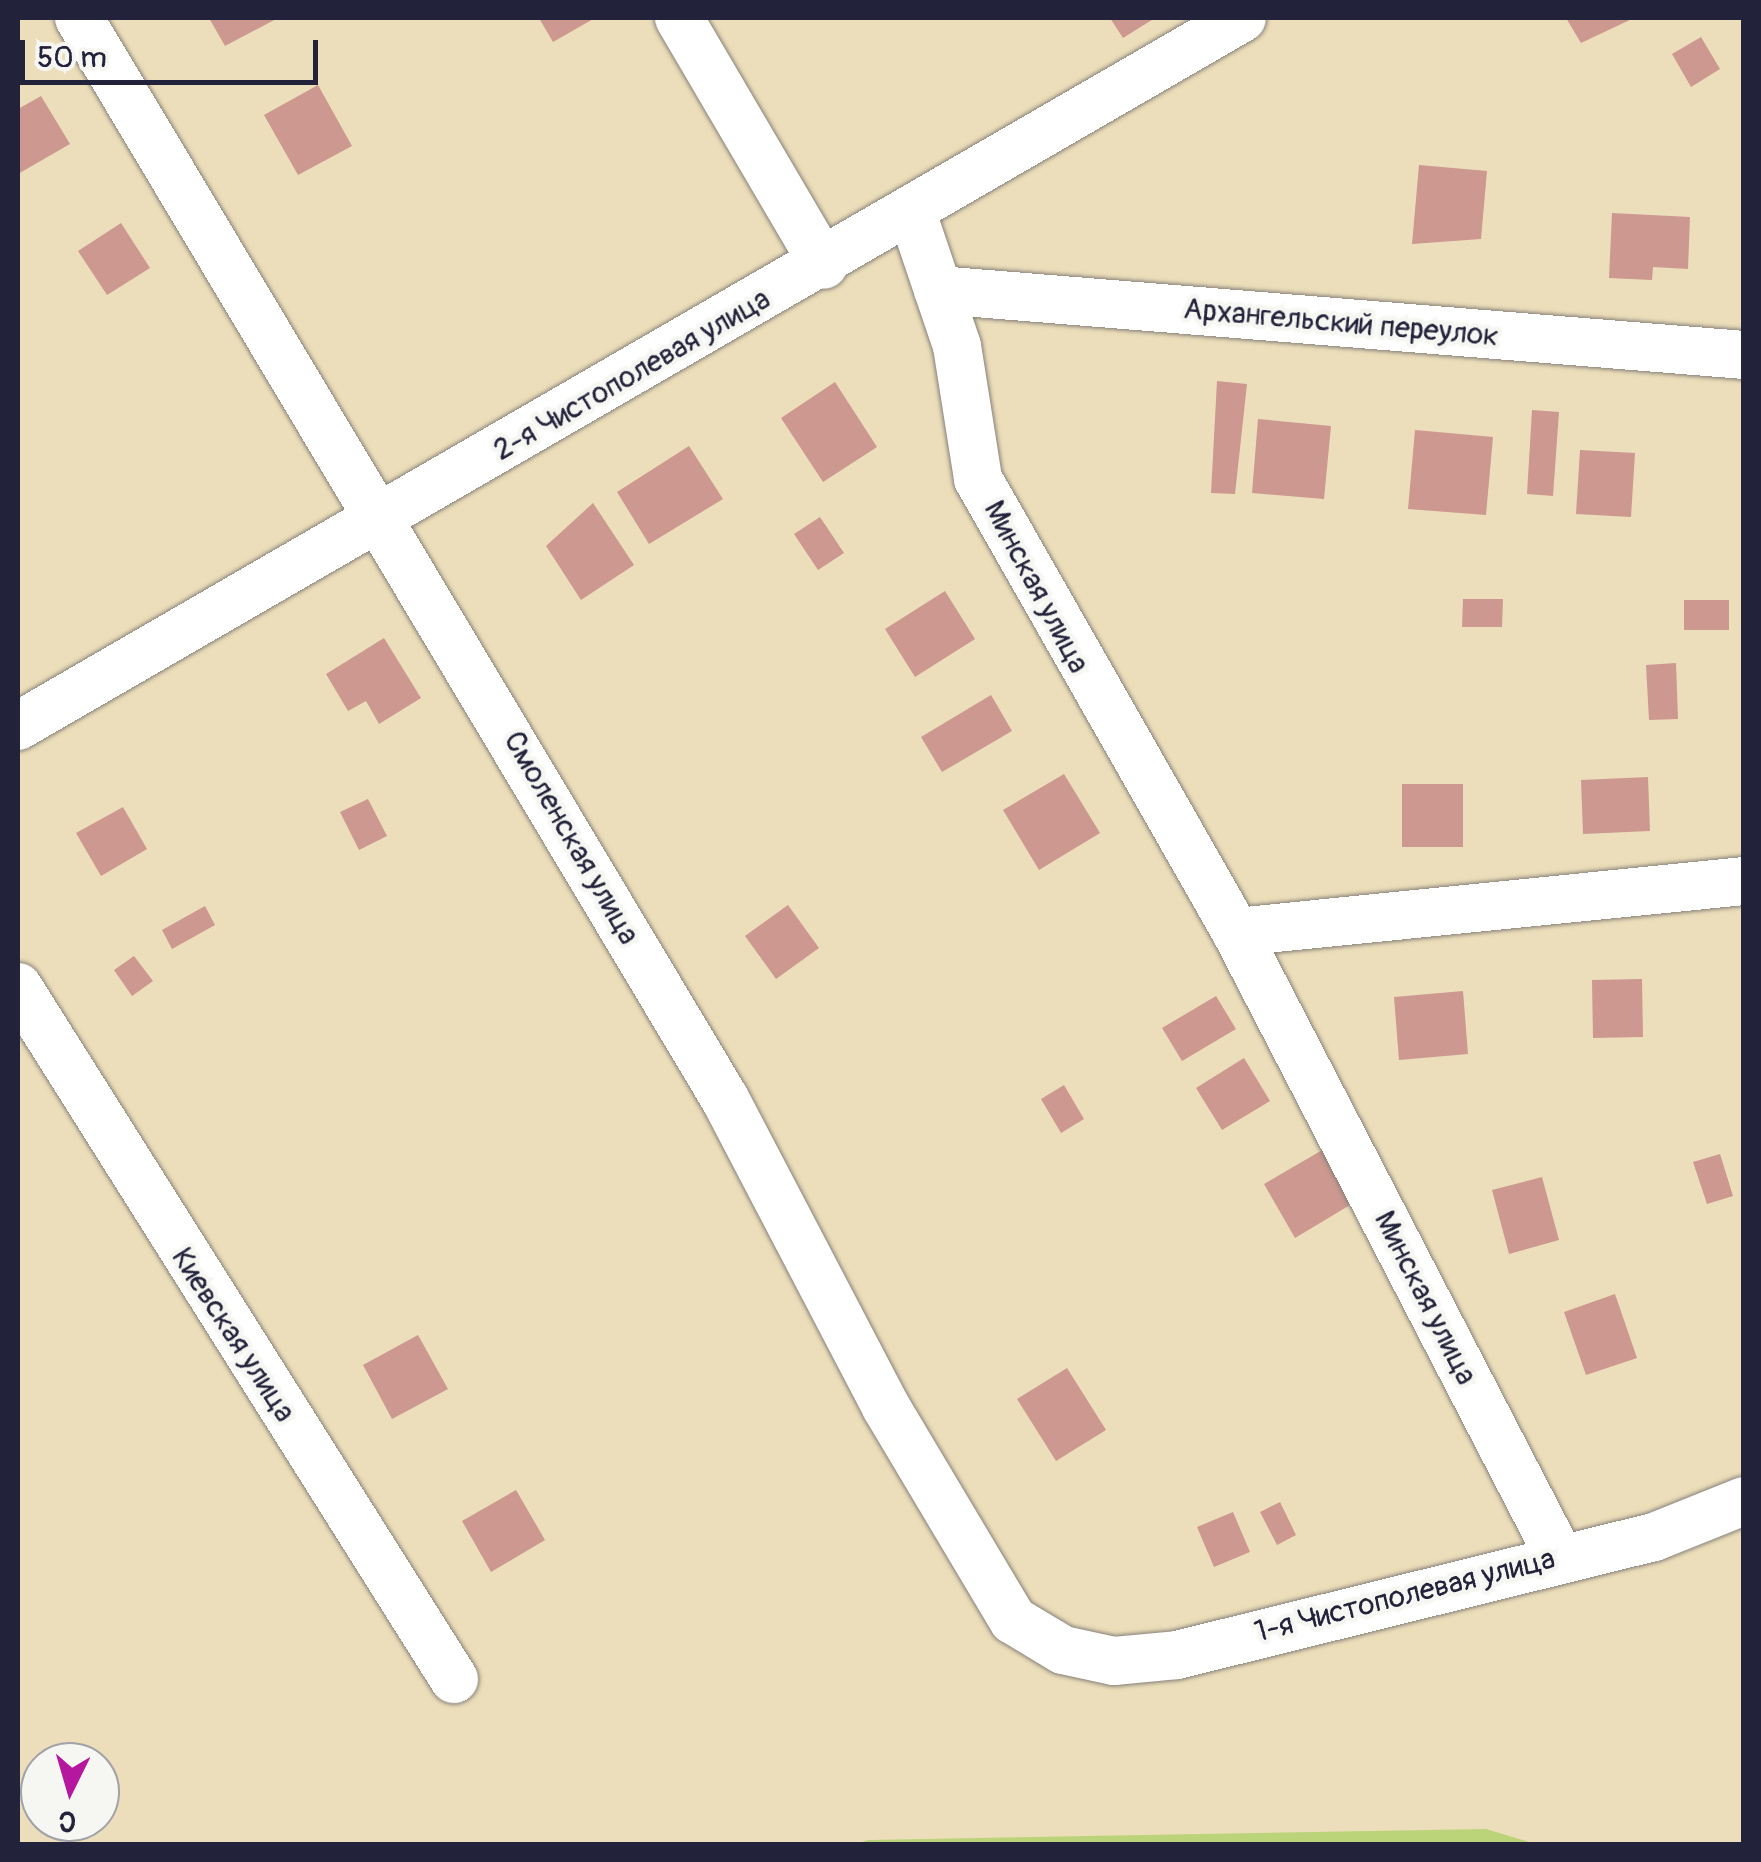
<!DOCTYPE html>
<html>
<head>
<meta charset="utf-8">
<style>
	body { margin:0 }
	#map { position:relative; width:1761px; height:1862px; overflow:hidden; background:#ecdeba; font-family:Pangolin,sans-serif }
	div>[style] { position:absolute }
	.green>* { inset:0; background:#bbd47a }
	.building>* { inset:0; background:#cc9890 }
	.roads { filter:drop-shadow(0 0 2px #87807a) drop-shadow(0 0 2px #87807a) }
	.street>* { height:48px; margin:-24px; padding:0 24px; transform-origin:24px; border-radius:24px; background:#fff }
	span { translate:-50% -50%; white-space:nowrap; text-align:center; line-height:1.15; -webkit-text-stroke:9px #f6f6f2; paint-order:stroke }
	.street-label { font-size:30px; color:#22223b }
	.frame { position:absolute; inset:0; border:20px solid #22223b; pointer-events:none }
	.north { position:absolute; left:20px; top:1742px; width:100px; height:100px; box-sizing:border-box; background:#f6f6f2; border:2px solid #a1a1a9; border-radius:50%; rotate:185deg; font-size:28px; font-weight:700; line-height:40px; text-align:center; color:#22223b }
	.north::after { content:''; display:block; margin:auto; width:35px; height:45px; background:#b5179e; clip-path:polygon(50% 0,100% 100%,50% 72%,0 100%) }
	.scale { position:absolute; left:20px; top:40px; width:298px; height:45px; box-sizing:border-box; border:5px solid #22223b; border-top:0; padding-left:12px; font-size:30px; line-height:35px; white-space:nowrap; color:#22223b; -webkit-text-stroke:8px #f6f6f2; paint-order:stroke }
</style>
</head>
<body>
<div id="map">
	<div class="green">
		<div style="clip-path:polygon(1486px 1829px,1536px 1844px,856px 1844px,868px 1840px)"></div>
	</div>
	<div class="building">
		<div style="clip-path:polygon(209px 18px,278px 18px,225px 46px)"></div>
		<div style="clip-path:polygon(539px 18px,595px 18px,553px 42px)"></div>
		<div style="clip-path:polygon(1110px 18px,1155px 18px,1123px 38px)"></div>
		<div style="clip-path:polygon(1566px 18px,1634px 18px,1581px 43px)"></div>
		<div style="clip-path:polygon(1701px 37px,1720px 69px,1691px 87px,1672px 54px)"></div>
		<div style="clip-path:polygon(318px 85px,352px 146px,298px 175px,264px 115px)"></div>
		<div style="clip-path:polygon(41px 96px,70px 144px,18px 174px,18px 109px)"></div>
		<div style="clip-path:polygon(1419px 165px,1487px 171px,1481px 239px,1412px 244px)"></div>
		<div style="clip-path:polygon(1612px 213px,1690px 217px,1688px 269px,1653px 267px,1652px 280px,1609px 278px)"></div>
		<div style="clip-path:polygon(121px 223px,150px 268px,107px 295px,78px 251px)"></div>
		<div style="clip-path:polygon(1217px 381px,1247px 384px,1235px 494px,1211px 493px)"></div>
		<div style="clip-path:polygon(835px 382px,877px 447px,823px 482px,781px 418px)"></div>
		<div style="clip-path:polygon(1532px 410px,1559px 412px,1553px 496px,1527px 494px)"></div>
		<div style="clip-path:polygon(1258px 419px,1331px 426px,1324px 499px,1252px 493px)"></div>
		<div style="clip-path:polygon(1415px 430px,1493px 437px,1486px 515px,1408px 509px)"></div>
		<div style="clip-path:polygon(689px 446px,723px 499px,649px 544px,617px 492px)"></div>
		<div style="clip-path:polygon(1580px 450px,1635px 453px,1631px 517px,1576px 514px)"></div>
		<div style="clip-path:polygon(593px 503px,634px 565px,581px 600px,546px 546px)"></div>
		<div style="clip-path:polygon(820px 517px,844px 553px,818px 570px,794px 534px)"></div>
		<div style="clip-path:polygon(945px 591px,975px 639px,915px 677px,885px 629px)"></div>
		<div style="clip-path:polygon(1463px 599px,1503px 599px,1502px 627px,1462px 627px)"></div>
		<div style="clip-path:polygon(1684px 600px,1729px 600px,1729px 630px,1684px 630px)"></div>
		<div style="clip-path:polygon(384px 638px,421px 698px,379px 724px,366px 701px,348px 711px,326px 674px)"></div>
		<div style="clip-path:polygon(1676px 663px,1678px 719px,1649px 720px,1646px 665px)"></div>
		<div style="clip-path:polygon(991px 695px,1012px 731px,942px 772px,921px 737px)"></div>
		<div style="clip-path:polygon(1064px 774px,1100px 833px,1039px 870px,1003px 810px)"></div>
		<div style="clip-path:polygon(1648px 777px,1650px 831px,1583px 834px,1581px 780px)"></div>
		<div style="clip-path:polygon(1402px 784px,1463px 784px,1463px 847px,1402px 847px)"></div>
		<div style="clip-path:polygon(368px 799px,387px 836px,359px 850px,340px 812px)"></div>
		<div style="clip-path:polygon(123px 807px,147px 849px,101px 876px,76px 833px)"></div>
		<div style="clip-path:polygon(788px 905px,819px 948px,776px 979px,745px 936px)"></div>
		<div style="clip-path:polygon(205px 906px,215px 925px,172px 949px,162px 930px)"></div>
		<div style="clip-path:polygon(134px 956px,153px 981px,132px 996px,114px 970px)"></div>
		<div style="clip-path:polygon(1642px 979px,1643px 1037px,1593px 1038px,1592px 980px)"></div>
		<div style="clip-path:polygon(1463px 991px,1468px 1054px,1399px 1060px,1394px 997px)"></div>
		<div style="clip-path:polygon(1216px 996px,1236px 1029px,1182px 1061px,1162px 1028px)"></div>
		<div style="clip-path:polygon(1244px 1058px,1270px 1101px,1222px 1130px,1196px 1088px)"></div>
		<div style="clip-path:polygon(1064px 1085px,1084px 1119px,1061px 1133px,1041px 1099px)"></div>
		<div style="clip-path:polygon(1324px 1149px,1355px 1202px,1295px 1238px,1264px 1184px)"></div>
		<div style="clip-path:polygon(1720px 1154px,1733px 1196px,1707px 1204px,1693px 1162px)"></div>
		<div style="clip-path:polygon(1542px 1177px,1559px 1240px,1509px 1254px,1492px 1190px)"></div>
		<div style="clip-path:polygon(1615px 1294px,1637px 1358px,1586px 1375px,1564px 1312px)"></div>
		<div style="clip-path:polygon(418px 1335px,448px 1389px,392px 1419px,363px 1365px)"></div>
		<div style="clip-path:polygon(1067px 1368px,1106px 1430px,1056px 1461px,1017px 1399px)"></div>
		<div style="clip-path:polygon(516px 1490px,545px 1540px,491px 1572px,462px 1521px)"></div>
		<div style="clip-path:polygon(1280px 1502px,1296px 1535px,1277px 1545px,1260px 1512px)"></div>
		<div style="clip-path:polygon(1233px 1512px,1250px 1552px,1214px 1567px,1197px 1527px)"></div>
	</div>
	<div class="roads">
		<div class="street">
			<div style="left:79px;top:18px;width:1259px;rotate:59.14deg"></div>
			<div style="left:725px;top:1099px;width:348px;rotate:62.4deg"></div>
			<div style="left:886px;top:1407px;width:248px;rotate:59.2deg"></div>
			<div style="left:1013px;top:1620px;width:58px;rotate:31deg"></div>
			<div style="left:1063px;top:1650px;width:52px;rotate:12.2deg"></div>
			<div style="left:1114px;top:1661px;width:63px;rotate:-5.4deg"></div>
			<div style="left:1177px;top:1655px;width:491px;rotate:-13.9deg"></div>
			<div style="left:1654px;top:1537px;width:97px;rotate:-21.8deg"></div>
			<div style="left:679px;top:18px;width:286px;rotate:59.6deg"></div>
			<div style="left:912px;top:213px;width:140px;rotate:71.3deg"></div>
			<div style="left:957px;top:346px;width:135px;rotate:81deg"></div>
			<div style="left:978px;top:479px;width:521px;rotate:60.34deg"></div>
			<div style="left:1236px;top:932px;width:705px;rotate:62.64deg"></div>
			<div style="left:938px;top:290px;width:809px;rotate:4.61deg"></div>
			<div style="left:18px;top:726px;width:1414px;rotate:-30.05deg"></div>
			<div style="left:1236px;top:932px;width:511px;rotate:-5.73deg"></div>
			<div style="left:18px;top:987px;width:818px;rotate:57.79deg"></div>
		</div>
	</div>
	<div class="street-label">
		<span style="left:1341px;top:323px;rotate:5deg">Архангельский переулок</span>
		<span style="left:632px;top:375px;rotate:-30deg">2-я Чистополевая улица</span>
		<span style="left:1036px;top:587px;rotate:62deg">Минская улица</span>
		<span style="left:571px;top:838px;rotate:60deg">Смоленская улица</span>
		<span style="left:1425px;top:1298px;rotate:63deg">Минская улица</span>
		<span style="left:233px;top:1335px;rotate:57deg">Киевская улица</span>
		<span style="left:1405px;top:1596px;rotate:-14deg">1-я Чистополевая улица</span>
	</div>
	<div class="frame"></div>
	<div class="north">С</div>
	<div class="scale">50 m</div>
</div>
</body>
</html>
